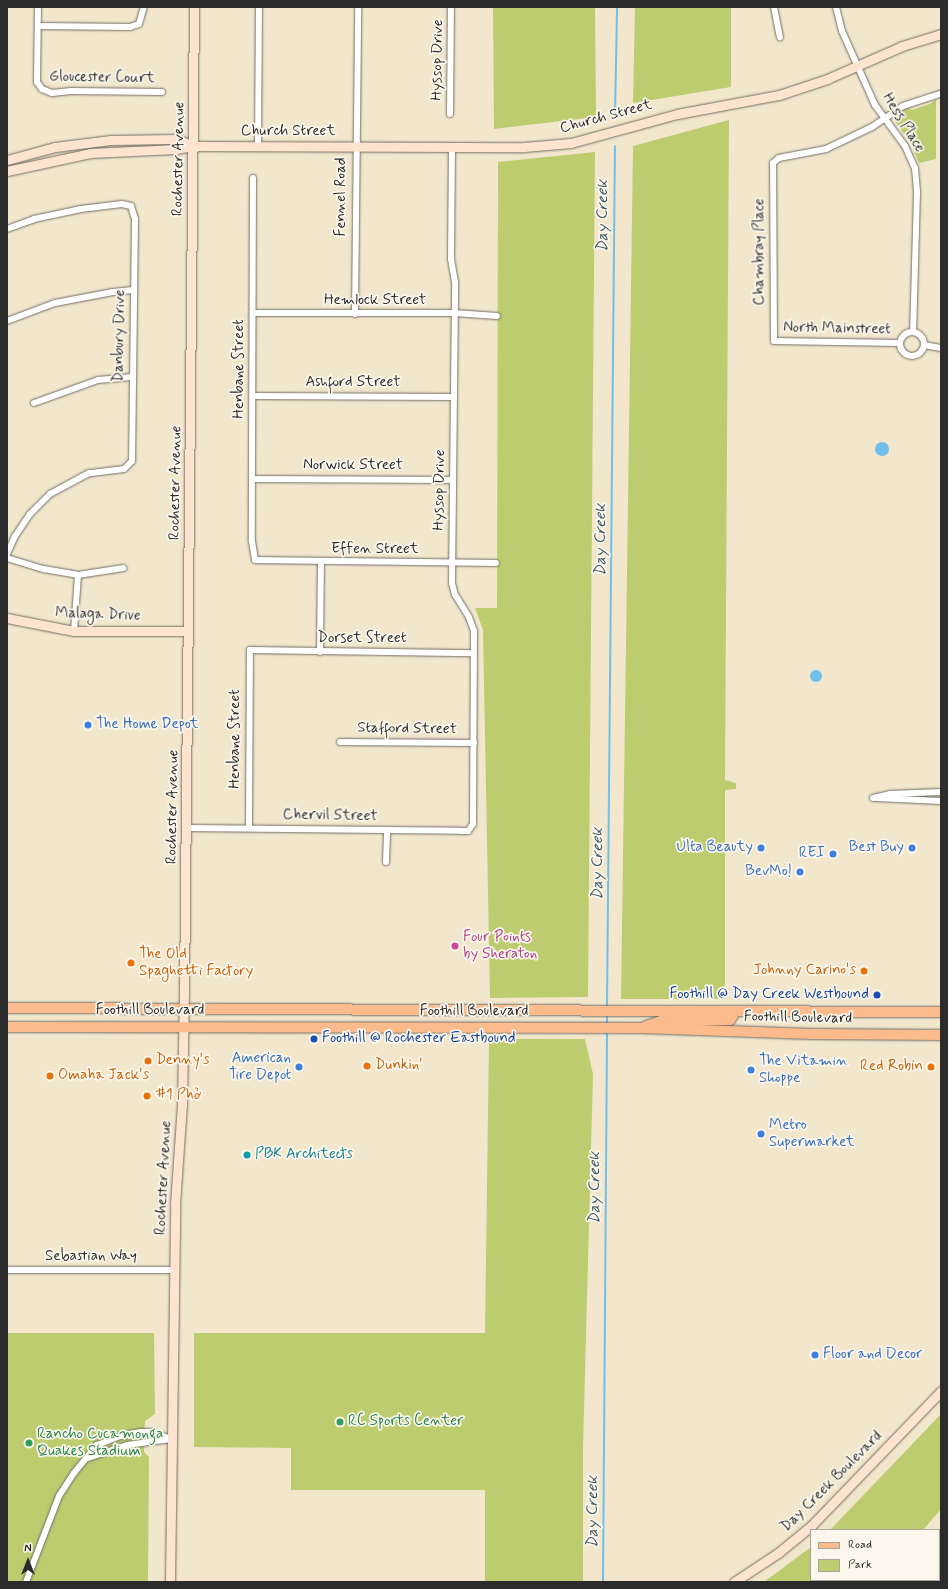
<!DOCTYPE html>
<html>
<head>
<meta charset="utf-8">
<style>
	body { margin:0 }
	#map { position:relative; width:948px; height:1589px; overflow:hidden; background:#f2e7cd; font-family:Mynerve,sans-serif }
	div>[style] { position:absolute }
	.green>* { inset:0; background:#bccc6f }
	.water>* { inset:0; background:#6fbfea }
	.round { border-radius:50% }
	.stream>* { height:2px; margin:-1px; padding:0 1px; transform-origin:1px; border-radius:1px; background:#6fbfea }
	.roads { filter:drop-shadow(0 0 1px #716d64) drop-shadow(0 0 1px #716d64) }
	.street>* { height:6px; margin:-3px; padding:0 3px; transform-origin:3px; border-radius:3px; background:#fff }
	.street>.ring { margin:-3px; padding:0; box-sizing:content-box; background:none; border:6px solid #fff; border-radius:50% }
	.secondary>* { height:9px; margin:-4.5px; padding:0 4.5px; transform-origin:4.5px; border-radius:4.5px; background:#fde4d1 }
	.primary>* { height:10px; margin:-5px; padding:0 5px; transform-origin:5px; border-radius:5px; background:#fbbb8c }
	.highway>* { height:12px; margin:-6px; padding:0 6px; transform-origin:6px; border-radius:6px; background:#fbbb8c }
	.dots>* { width:11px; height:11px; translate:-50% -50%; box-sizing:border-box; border:2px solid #fbf7ec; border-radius:50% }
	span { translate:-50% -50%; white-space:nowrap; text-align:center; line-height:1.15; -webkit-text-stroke:3.5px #fbf7ec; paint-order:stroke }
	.street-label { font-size:15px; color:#2b2b2b }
	.shop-label { font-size:15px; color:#366cbe }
	.left { translate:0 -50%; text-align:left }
	.right { translate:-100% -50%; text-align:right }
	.hotel-label { font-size:15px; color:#b23c85 }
	.food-label { font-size:15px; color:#c56008 }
	.transit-label { font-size:15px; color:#164399 }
	.culture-label { font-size:15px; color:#0d838f }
	.leisure-label { font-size:15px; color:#27864d }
	.water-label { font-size:16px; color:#3f5764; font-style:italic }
	.frame { position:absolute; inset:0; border:8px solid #2b2b2b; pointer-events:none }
	.legend { position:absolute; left:810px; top:1529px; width:130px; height:52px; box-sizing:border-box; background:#fbf7ec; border:1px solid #a8a59f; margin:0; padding:5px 7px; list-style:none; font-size:12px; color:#2b2b2b }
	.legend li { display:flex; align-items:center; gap:8px; height:20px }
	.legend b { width:20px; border:1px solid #a8a59f }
	.north { position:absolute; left:8px; top:1541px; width:40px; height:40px; -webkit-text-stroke:3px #fbf7ec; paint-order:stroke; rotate:0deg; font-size:11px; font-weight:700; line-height:16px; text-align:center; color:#2b2b2b }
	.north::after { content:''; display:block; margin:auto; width:14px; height:18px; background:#2b2b2b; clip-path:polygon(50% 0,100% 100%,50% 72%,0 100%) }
</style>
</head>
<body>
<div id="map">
	<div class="green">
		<div style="clip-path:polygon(493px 7px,595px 7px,596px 117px,494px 129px)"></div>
		<div style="clip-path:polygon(635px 7px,731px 7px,731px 87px,633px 103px)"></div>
		<div style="clip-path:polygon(936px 99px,936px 159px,919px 163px,912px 145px,892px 117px,908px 108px,912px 110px,930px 104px)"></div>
		<div style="clip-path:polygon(729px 120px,725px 780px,736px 783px,736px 789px,725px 790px,725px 999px,621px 999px,633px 146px)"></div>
		<div style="clip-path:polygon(595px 152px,588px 997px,490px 998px,483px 630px,475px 608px,497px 608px,498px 162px)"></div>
		<div style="clip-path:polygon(489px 1039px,585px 1039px,593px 1074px,583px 1448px,583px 1582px,485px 1582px,485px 1490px,291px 1490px,291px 1448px,194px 1447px,194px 1333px,485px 1333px)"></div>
		<div style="clip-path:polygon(7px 1333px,154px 1333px,155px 1414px,145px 1421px,144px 1452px,149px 1457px,148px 1582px,7px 1582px)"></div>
		<div style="clip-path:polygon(941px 1414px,941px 1509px,923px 1530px,830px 1530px)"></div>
		<div style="clip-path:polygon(811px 1547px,811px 1580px,881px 1580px,764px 1582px)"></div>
	</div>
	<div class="water">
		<div class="round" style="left:875px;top:442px;width:14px;height:14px"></div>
		<div class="round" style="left:810px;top:670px;width:12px;height:12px"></div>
	</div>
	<div class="stream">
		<div style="left:615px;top:115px;width:108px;rotate:-88.9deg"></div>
		<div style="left:607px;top:1006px;width:860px;rotate:-89.47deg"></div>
		<div style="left:607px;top:1024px;width:11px;rotate:-90deg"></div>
		<div style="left:603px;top:1582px;width:551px;rotate:-89.58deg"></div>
	</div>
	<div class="roads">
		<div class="street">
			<div style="left:38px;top:7px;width:75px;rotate:90.8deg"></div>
			<div style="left:37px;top:82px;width:9px;rotate:54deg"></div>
			<div style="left:42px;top:89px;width:11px;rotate:22deg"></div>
			<div style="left:52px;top:93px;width:19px;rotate:-6deg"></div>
			<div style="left:71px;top:91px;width:91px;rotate:0.6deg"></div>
			<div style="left:774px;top:7px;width:31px;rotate:79deg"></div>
			<div style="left:836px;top:7px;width:25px;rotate:76deg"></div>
			<div style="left:842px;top:31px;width:81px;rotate:66deg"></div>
			<div style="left:875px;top:105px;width:51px;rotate:53.8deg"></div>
			<div style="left:905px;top:146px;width:24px;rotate:66deg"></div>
			<div style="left:915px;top:168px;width:25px;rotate:85deg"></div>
			<div style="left:917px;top:193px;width:139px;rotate:91.6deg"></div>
			<div style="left:39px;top:26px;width:91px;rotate:0.6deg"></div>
			<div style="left:130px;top:27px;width:9px;rotate:-18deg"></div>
			<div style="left:139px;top:24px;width:18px;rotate:-74deg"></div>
			<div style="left:450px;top:114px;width:107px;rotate:-89.5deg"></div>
			<div style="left:258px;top:146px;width:139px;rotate:-89.6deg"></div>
			<div style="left:253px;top:178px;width:363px;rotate:90.2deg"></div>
			<div style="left:252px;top:541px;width:19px;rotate:81deg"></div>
			<div style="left:255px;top:560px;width:241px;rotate:0.7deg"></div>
			<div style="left:7px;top:229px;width:29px;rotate:-20deg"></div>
			<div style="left:34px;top:219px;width:48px;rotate:-12deg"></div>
			<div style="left:81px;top:209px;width:41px;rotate:-7deg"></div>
			<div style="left:122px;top:204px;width:9px;rotate:13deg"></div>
			<div style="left:131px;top:206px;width:14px;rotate:73deg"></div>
			<div style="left:135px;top:219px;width:242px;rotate:90.7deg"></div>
			<div style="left:132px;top:461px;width:11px;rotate:135deg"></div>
			<div style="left:124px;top:469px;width:35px;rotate:173deg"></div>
			<div style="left:89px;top:473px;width:44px;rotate:151.7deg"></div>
			<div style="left:50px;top:494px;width:28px;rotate:135deg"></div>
			<div style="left:30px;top:514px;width:27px;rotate:124deg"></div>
			<div style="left:15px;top:536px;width:20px;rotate:114deg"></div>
			<div style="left:253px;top:313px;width:201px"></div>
			<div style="left:454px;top:313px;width:43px;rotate:4deg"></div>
			<div style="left:355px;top:314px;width:307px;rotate:-89.4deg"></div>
			<div style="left:7px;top:321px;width:51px;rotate:-20.6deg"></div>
			<div style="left:55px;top:303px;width:59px;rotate:-10.7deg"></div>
			<div style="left:113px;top:292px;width:20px;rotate:-6deg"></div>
			<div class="ring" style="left:900px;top:332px;width:18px;height:18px"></div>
			<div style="left:900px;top:343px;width:126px;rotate:-179.1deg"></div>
			<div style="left:774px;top:341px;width:178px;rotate:-90.3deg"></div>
			<div style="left:773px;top:163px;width:8px;rotate:-40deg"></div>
			<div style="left:779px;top:158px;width:48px;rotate:-10.8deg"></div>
			<div style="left:826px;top:149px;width:51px;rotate:-25.6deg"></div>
			<div style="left:872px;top:127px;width:37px;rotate:-34deg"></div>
			<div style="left:903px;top:106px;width:40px;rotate:-18deg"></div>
			<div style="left:924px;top:345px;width:17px;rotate:10deg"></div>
			<div style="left:253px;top:396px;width:201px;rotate:0.3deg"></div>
			<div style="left:34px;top:403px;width:68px;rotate:-19.8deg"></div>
			<div style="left:98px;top:380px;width:34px;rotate:-5deg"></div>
			<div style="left:253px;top:479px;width:200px;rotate:0.3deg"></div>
			<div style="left:7px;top:558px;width:39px;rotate:17deg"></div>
			<div style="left:44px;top:569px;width:35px;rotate:10deg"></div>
			<div style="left:78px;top:575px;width:46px;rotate:-8.8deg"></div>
			<div style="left:74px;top:631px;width:56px;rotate:-85.9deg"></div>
			<div style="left:320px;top:652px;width:90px;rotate:-89.4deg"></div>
			<div style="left:340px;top:742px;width:134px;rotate:0.4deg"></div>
			<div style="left:873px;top:798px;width:17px;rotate:-13deg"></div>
			<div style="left:890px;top:794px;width:51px;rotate:-2.2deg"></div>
			<div style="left:877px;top:798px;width:64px;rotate:2.7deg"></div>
			<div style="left:187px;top:828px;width:274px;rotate:0.6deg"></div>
			<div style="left:461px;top:831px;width:7px"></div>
			<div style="left:468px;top:831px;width:9px;rotate:-54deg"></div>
			<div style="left:473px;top:824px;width:193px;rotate:-89.7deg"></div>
			<div style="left:474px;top:631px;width:15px;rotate:-110deg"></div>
			<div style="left:469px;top:617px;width:26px;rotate:-122deg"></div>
			<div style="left:455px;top:595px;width:12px;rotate:-104deg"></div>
			<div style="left:452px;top:583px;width:301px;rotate:-89.4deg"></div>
			<div style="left:455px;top:282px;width:23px;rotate:-100deg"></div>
			<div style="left:451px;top:259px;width:113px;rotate:-89.5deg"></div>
			<div style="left:249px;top:828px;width:178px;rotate:-89.7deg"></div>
			<div style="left:250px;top:650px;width:224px;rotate:0.8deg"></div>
			<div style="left:386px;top:862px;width:32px;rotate:-88deg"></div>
			<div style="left:7px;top:1270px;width:167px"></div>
			<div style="left:88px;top:1458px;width:41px;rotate:-18.4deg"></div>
			<div style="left:127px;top:1445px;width:44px;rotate:-7.8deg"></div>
			<div style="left:26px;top:1582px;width:92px;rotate:-69deg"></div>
			<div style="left:59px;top:1496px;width:27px;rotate:-57deg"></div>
			<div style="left:74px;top:1473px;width:36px;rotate:-51deg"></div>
			<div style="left:97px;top:1445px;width:25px;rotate:-21deg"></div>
			<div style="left:120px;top:1436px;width:20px;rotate:-11deg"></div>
			<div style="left:140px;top:1432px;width:12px"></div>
			<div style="left:152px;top:1432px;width:20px;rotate:20deg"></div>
		</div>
		<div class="secondary">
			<div style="left:7px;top:160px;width:50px;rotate:-15.2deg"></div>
			<div style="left:55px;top:147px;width:56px;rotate:-7.1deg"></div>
			<div style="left:111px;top:140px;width:65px;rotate:-0.9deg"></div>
			<div style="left:176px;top:139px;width:17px;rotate:21deg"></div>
			<div style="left:7px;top:171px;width:85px;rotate:-12.2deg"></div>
			<div style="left:90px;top:153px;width:86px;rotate:-2.7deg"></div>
			<div style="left:176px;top:149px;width:17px;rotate:-10deg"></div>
			<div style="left:193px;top:146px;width:331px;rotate:0.2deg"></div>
			<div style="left:524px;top:147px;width:47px;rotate:-4.9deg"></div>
			<div style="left:571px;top:143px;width:110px;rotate:-15.3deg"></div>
			<div style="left:677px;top:114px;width:104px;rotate:-10.6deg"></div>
			<div style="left:779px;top:95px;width:51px;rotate:-18.4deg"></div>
			<div style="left:827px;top:79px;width:82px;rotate:-23.7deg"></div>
			<div style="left:902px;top:46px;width:41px;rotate:-17.1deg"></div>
			<div style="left:7px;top:618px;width:68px;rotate:11deg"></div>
			<div style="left:74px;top:631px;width:114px"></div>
			<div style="left:170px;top:1582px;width:378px;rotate:-89.2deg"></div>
			<div style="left:175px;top:1204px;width:99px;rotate:-86deg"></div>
			<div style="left:182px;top:1105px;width:112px;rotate:-89deg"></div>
			<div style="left:184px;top:993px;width:986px;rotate:-89.42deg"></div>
			<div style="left:734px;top:1582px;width:53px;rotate:-33.4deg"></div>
			<div style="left:778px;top:1553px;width:43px;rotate:-39.3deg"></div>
			<div style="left:811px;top:1526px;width:187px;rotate:-46.1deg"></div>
		</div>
		<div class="primary">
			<div style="left:7px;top:1008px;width:934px;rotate:0.25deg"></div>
			<div style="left:646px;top:1026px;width:16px;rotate:-18deg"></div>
			<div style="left:661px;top:1021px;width:69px;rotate:-0.8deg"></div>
			<div style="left:730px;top:1020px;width:9px;rotate:-58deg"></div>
			<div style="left:7px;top:1027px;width:634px;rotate:0.09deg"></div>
			<div style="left:641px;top:1028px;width:171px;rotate:2deg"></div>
			<div style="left:812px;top:1034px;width:129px;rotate:0.4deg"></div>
		</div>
		<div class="highway">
			<div style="left:939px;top:1549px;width:3px;rotate:-45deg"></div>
			<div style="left:907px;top:1582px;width:3px;rotate:-45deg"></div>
		</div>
	</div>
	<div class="dots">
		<div style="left:88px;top:725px;background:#3f7fe0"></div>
		<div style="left:761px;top:848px;background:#3f7fe0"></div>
		<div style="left:912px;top:848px;background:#3f7fe0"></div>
		<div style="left:833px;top:854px;background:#3f7fe0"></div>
		<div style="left:800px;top:872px;background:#3f7fe0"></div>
		<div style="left:455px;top:946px;background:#d1479c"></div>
		<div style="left:131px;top:963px;background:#e8710a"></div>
		<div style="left:864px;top:971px;background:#e8710a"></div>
		<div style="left:877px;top:995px;background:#1a4fb4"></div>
		<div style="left:314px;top:1039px;background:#1a4fb4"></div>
		<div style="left:148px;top:1061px;background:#e8710a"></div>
		<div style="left:367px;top:1066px;background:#e8710a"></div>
		<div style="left:299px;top:1067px;background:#3f7fe0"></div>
		<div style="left:931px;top:1067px;background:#e8710a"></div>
		<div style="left:751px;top:1070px;background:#3f7fe0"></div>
		<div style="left:50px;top:1076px;background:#e8710a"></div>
		<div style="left:147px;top:1096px;background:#e8710a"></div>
		<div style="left:761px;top:1134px;background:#3f7fe0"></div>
		<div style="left:247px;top:1155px;background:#0f9aa8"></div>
		<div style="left:815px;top:1355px;background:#3f7fe0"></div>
		<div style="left:340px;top:1422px;background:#2e9e5b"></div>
		<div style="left:29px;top:1443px;background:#2e9e5b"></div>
	</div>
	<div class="street-label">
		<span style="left:438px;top:60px;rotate:-89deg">Hyssop Drive</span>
		<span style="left:102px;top:78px;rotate:1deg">Gloucester Court</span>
		<span style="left:606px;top:117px;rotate:-15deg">Church Street</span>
		<span style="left:903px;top:123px;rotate:58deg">Hess Place</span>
		<span style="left:288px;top:132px">Church Street</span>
		<span style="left:179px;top:159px;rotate:-89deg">Rochester Avenue</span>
		<span style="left:342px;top:197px;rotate:-90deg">Fennel Road</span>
		<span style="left:760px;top:252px;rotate:-90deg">Chambray Place</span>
		<span style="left:375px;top:301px">Hemlock Street</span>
		<span style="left:837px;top:329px;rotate:1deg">North Mainstreet</span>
		<span style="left:120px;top:336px;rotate:-89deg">Danbury Drive</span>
		<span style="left:240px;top:369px;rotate:-90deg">Henbane Street</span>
		<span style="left:353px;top:383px">Ashford Street</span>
		<span style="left:353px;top:466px">Norwick Street</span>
		<span style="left:176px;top:483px;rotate:-89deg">Rochester Avenue</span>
		<span style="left:440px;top:490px;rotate:-89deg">Hyssop Drive</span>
		<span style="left:375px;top:550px">Effen Street</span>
		<span style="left:98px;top:615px;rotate:2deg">Malaga Drive</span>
		<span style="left:362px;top:639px">Dorset Street</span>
		<span style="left:407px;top:729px;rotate:1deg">Stafford Street</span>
		<span style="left:236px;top:739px;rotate:-90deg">Henbane Street</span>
		<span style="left:173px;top:807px;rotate:-89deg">Rochester Avenue</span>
		<span style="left:330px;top:816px;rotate:1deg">Chervil Street</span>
		<span style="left:150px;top:1011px">Foothill Boulevard</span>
		<span style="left:474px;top:1012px">Foothill Boulevard</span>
		<span style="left:798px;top:1018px;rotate:1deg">Foothill Boulevard</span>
		<span style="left:164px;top:1178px;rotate:-87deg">Rochester Avenue</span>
		<span style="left:91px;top:1257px">Sebastian Way</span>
		<span style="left:832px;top:1482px;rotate:-45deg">Day Creek Boulevard</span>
	</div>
	<div class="shop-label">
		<span class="left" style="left:96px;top:725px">The Home Depot</span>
		<span class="right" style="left:753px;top:848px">Ulta Beauty</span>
		<span class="right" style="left:904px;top:848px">Best Buy</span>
		<span class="right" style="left:825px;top:854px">REI</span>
		<span class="right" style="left:792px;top:872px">BevMo!</span>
		<span class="right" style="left:291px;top:1067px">American<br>Tire Depot</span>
		<span class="left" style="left:759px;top:1070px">The Vitamin<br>Shoppe</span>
		<span class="left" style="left:769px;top:1134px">Metro<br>Supermarket</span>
		<span class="left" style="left:823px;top:1355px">Floor and Decor</span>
	</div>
	<div class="hotel-label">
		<span class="left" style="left:463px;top:946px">Four Points<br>by Sheraton</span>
	</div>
	<div class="food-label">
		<span class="left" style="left:139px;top:963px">The Old<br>Spaghetti Factory</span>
		<span class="right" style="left:856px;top:971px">Johnny Carino's</span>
		<span class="left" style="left:156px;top:1061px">Denny's</span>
		<span class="left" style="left:375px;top:1066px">Dunkin'</span>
		<span class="right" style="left:923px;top:1067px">Red Robin</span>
		<span class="left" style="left:58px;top:1076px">Omaha Jack's</span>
		<span class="left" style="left:155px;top:1096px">#1 Phở</span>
	</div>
	<div class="transit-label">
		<span class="right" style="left:869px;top:995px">Foothill @ Day Creek Westbound</span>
		<span class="left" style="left:322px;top:1039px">Foothill @ Rochester Eastbound</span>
	</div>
	<div class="culture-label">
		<span class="left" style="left:255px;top:1155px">PBK Architects</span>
	</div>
	<div class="leisure-label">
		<span class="left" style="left:348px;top:1422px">RC Sports Center</span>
		<span class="left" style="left:37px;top:1443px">Rancho Cucamonga<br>Quakes Stadium</span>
	</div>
	<div class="water-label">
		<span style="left:603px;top:216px;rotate:-90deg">Day Creek</span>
		<span style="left:601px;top:540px;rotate:-90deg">Day Creek</span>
		<span style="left:598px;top:864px;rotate:-90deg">Day Creek</span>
		<span style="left:595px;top:1188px;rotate:-90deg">Day Creek</span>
		<span style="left:593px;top:1512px;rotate:-90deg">Day Creek</span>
	</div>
	<div class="frame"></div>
	<ul class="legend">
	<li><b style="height:5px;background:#fbbb8c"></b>Road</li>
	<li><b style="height:11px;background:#bccc6f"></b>Park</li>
	</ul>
	<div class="north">N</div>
</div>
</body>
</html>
